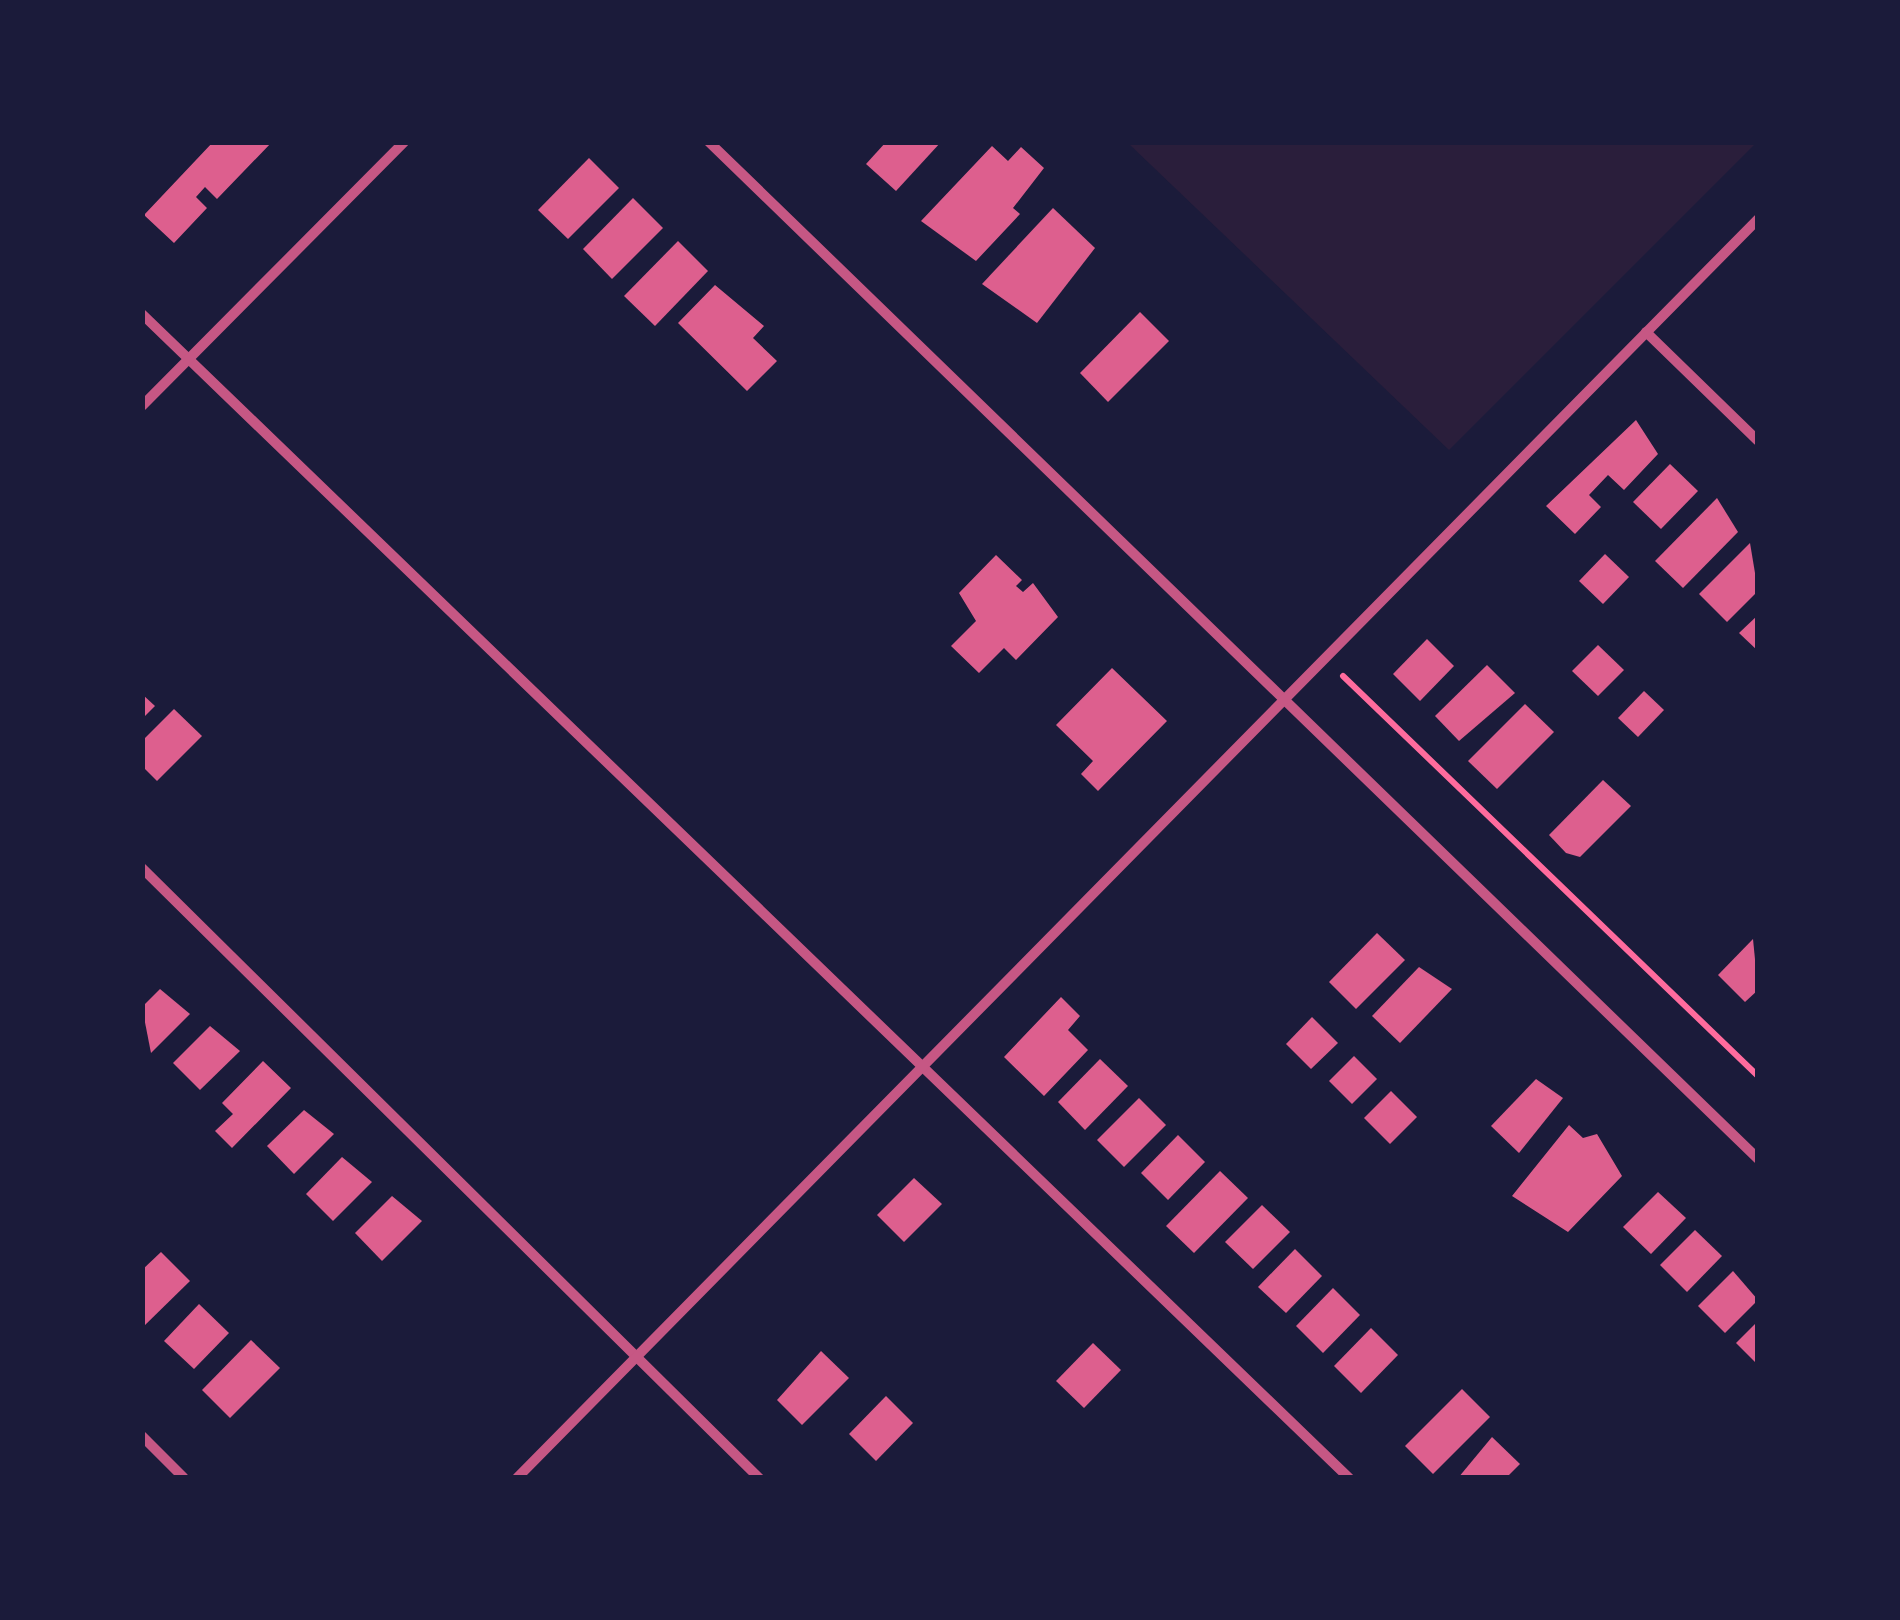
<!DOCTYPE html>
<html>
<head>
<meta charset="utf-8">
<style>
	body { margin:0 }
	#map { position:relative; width:1900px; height:1620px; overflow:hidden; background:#1b1b3a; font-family:Signika,sans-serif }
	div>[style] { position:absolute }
	.green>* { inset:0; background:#2a1e3b }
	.building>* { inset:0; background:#dd5f8e }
	.path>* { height:6px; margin:-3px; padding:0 3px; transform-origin:3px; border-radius:3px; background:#ff6b9d }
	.minor>* { height:10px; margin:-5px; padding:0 5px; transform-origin:5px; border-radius:5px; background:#c65784 }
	span { translate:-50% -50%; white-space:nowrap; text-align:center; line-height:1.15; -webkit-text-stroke:8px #1b1b3a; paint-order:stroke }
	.frame { position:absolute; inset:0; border:145px solid #1b1b3a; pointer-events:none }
</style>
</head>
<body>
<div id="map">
	<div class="green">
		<div style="clip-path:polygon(1757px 142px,1449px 450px,1128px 143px,1128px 142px)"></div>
	</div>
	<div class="building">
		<div style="clip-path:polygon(213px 142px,272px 142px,217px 199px,205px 187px,196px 197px,207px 208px,174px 243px,144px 215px)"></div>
		<div style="clip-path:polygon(886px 142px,941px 142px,896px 191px,866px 164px)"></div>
		<div style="clip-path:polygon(992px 146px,1008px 161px,1021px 147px,1044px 168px,1013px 208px,1020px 214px,976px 261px,921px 221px)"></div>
		<div style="clip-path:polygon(589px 158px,619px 188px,568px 239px,538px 210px)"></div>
		<div style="clip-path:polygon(633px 198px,663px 228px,612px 279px,583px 249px)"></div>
		<div style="clip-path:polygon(1053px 208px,1095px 248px,1037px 323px,982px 284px)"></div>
		<div style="clip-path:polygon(678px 241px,708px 271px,655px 326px,624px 296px)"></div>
		<div style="clip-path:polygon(715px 285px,764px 326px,753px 338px,777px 361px,747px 391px,678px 323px)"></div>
		<div style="clip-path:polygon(1140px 312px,1169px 341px,1108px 402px,1080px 373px)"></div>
		<div style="clip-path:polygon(1636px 420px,1658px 454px,1624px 490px,1608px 475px,1589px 495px,1601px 507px,1575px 534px,1546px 506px)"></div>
		<div style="clip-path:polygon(1670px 464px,1698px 491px,1661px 529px,1633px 502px)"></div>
		<div style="clip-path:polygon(1717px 498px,1738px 532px,1683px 588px,1655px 561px)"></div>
		<div style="clip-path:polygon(1750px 543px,1758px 591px,1727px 622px,1699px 594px)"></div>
		<div style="clip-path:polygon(1605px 554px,1629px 577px,1603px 604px,1579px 581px)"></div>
		<div style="clip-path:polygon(996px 555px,1022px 580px,1016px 586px,1023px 592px,1033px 583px,1058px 617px,1016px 660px,1004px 648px,979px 673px,951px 646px,976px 621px,959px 593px)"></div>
		<div style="clip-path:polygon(1758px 615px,1758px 651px,1739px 633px)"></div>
		<div style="clip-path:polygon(1427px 639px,1454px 666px,1420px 701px,1393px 674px)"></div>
		<div style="clip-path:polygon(1598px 645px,1624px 670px,1598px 696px,1572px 671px)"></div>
		<div style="clip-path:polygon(1487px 665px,1515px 693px,1459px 741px,1435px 716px)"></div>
		<div style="clip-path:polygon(1112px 668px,1167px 721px,1098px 791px,1081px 774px,1093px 761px,1056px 725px)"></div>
		<div style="clip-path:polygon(1644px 691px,1664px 710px,1638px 737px,1618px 718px)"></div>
		<div style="clip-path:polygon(142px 694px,155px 706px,142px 719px)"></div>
		<div style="clip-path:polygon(1525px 704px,1554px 732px,1497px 789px,1468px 761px)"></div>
		<div style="clip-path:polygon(174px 709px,202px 736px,157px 781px,142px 766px,142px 741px)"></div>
		<div style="clip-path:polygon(1603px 780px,1631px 806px,1580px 857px,1566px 853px,1549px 835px)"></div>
		<div style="clip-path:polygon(1377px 933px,1405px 960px,1356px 1009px,1329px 982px)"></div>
		<div style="clip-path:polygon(1753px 939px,1758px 990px,1745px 1002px,1718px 975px)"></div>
		<div style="clip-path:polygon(1419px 967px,1452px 989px,1400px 1043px,1372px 1016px)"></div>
		<div style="clip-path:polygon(160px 989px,190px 1014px,151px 1053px,142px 1007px)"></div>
		<div style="clip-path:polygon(1061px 997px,1080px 1016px,1068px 1030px,1088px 1050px,1044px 1096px,1004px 1057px)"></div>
		<div style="clip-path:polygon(1312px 1017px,1338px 1043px,1311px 1069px,1286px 1044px)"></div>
		<div style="clip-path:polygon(210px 1026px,240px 1051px,200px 1090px,173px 1063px)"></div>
		<div style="clip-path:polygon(1354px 1056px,1377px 1079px,1352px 1104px,1329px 1081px)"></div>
		<div style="clip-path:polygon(1100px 1059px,1128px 1086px,1085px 1130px,1058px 1102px)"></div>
		<div style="clip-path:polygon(263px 1061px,291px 1088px,232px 1148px,215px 1131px,233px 1114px,222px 1103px)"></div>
		<div style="clip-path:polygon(1536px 1079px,1563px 1098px,1519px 1153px,1491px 1126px)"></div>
		<div style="clip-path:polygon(1391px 1091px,1417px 1117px,1390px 1144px,1364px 1118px)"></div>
		<div style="clip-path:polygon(1139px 1098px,1166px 1125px,1124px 1167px,1097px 1140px)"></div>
		<div style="clip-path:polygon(304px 1110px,334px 1134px,294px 1174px,267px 1146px)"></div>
		<div style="clip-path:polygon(1569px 1125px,1583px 1138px,1597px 1134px,1622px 1176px,1568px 1232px,1512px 1196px)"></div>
		<div style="clip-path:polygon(1178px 1135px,1205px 1162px,1168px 1200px,1141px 1173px)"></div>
		<div style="clip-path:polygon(342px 1157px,372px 1182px,333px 1221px,306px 1194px)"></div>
		<div style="clip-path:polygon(1220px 1171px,1248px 1198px,1194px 1253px,1166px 1226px)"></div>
		<div style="clip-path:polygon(914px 1178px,942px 1204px,904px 1242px,877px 1215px)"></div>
		<div style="clip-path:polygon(1658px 1192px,1686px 1218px,1651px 1254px,1623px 1227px)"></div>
		<div style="clip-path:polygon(392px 1196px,422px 1221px,382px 1261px,355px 1233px)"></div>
		<div style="clip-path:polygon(1262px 1205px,1290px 1232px,1253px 1269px,1225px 1242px)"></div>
		<div style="clip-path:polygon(1695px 1230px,1722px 1256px,1687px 1292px,1660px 1265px)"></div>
		<div style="clip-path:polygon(1295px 1249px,1322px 1276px,1286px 1313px,1258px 1287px)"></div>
		<div style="clip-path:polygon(161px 1252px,190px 1281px,142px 1328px,142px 1270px)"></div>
		<div style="clip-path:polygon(1733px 1271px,1758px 1300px,1725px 1333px,1698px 1306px)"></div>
		<div style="clip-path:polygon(1333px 1288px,1360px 1315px,1323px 1353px,1296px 1326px)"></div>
		<div style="clip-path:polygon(199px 1304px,229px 1333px,194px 1369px,164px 1341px)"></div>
		<div style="clip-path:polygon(1758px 1321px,1758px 1365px,1736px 1343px)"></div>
		<div style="clip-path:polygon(1371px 1328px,1398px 1355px,1361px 1393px,1334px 1366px)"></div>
		<div style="clip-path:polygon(251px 1340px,280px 1368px,230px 1418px,202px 1390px)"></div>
		<div style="clip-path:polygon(1093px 1343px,1121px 1370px,1084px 1408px,1056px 1381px)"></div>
		<div style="clip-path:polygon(821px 1351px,849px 1378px,802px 1425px,777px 1400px)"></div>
		<div style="clip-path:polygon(1462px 1389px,1490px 1417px,1433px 1474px,1405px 1446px)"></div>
		<div style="clip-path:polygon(886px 1396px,913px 1423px,876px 1461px,849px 1434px)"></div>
		<div style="clip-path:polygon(1492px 1437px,1520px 1464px,1506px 1478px,1458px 1478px)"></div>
	</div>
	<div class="path">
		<div style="left:1343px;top:676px;width:576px;rotate:43.95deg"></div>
	</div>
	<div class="minor">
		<div style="left:709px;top:142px;width:1461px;rotate:44.11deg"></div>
		<div style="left:142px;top:314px;width:1677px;rotate:43.96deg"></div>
		<div style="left:1646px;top:332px;width:156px;rotate:44.2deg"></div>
		<div style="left:142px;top:406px;width:372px;rotate:-45.2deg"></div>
		<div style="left:142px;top:868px;width:868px;rotate:44.67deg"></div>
		<div style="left:142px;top:1436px;width:59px;rotate:45deg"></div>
		<div style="left:517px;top:1478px;width:1768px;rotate:-45.41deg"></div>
	</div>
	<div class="frame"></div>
</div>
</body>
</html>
